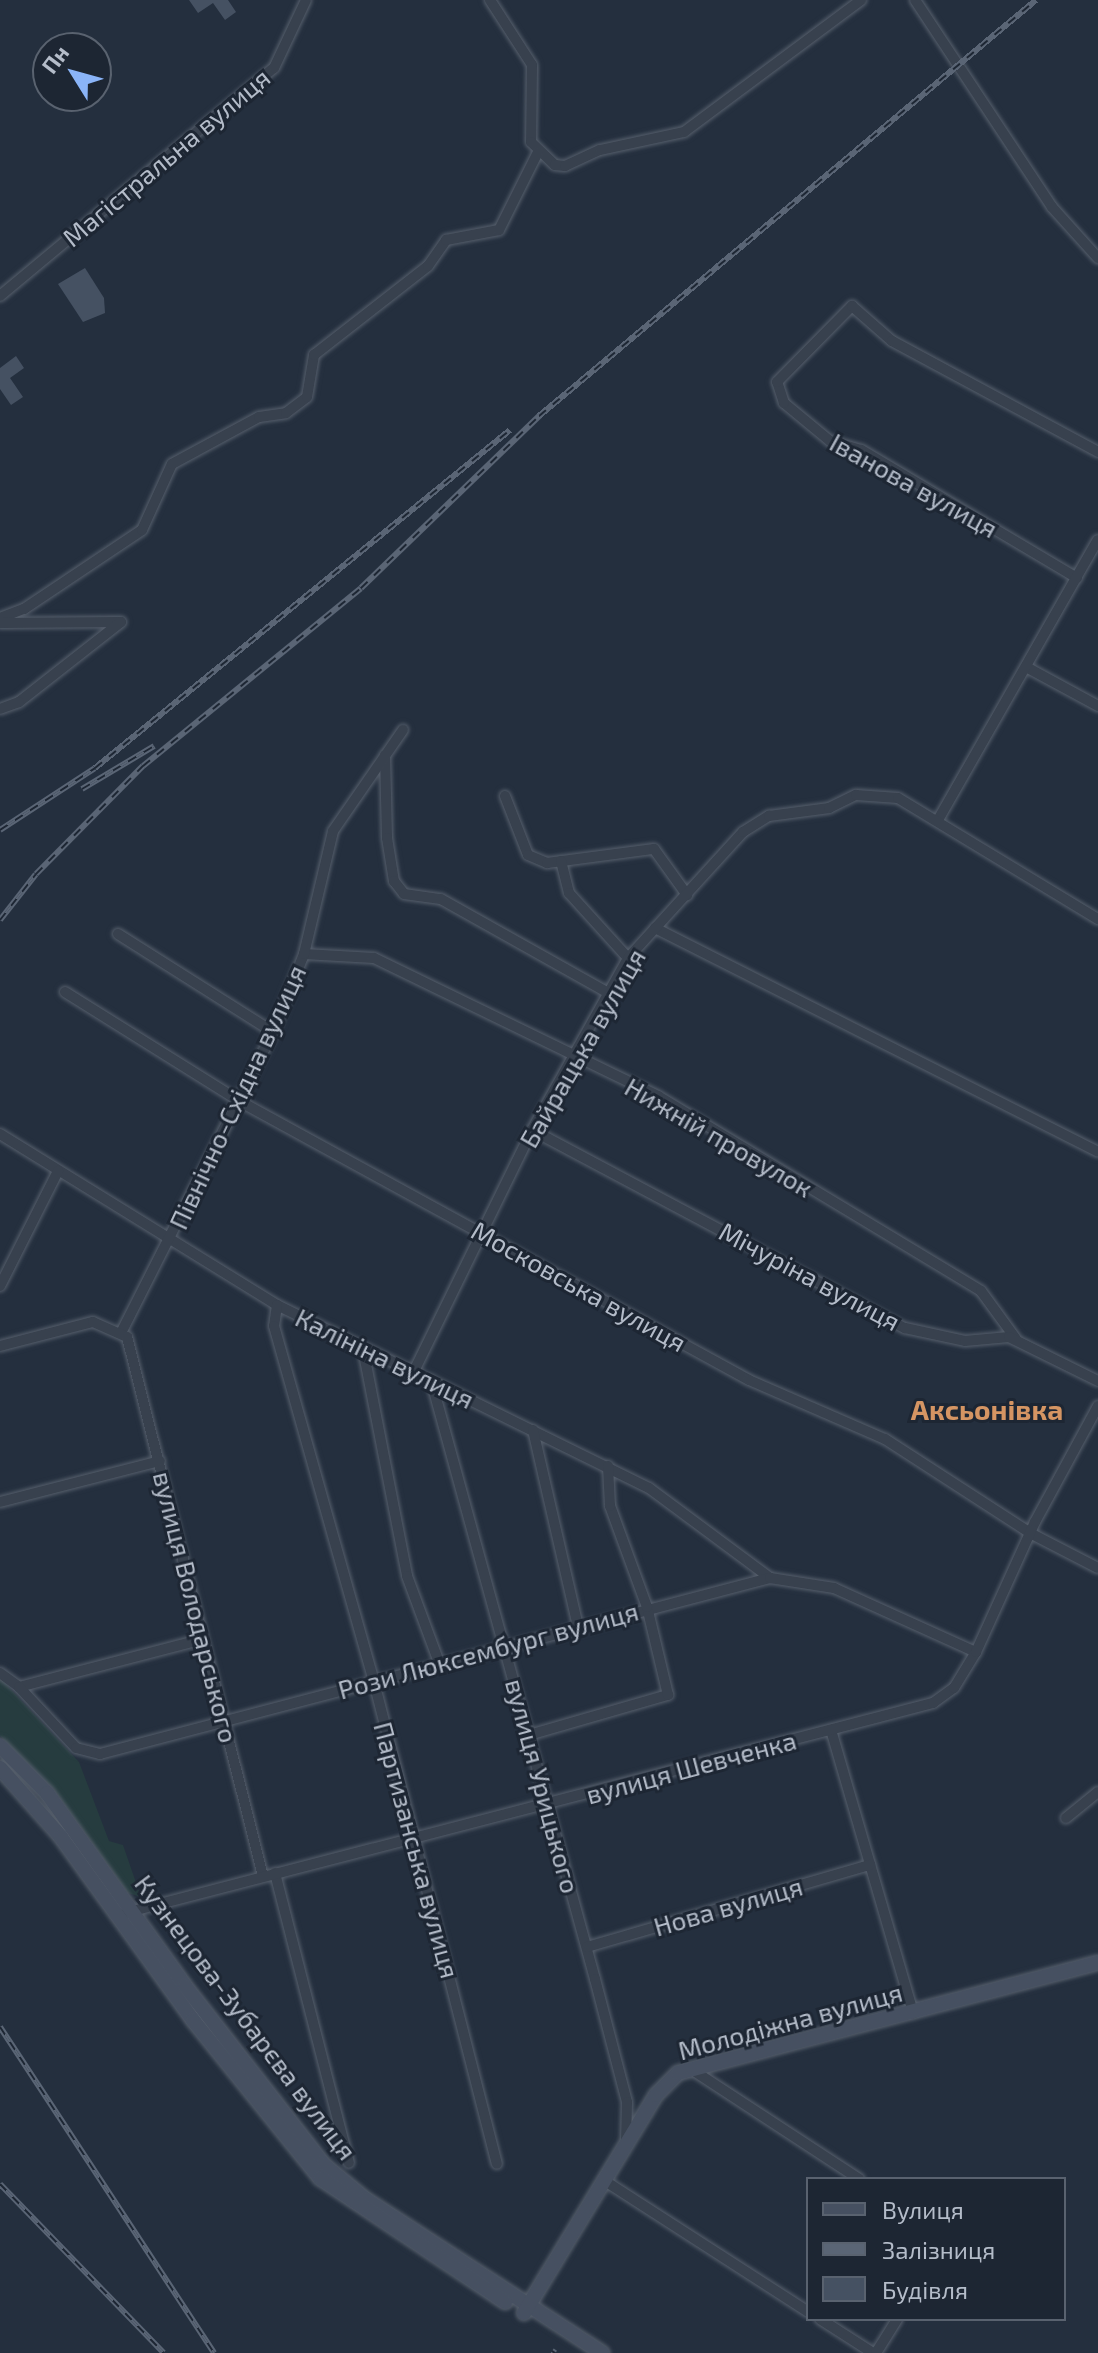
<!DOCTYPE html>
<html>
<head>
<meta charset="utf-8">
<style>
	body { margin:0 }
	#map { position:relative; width:1098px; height:2353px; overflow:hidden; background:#242f3e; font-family:"Exo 2",sans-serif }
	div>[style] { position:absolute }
	.green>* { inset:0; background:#263c3f }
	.building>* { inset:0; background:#455162 }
	.roads { filter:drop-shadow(0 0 2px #565f6c) drop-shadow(0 0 2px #565f6c) }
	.street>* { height:10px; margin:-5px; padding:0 5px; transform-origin:5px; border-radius:5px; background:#38414e }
	.secondary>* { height:14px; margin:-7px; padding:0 7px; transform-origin:7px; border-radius:7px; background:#465061 }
	.rail>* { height:6px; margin-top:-3px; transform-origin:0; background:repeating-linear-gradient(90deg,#1d2633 0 9px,#5a6575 0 18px); box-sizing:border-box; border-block:2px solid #5a6575 }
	span { translate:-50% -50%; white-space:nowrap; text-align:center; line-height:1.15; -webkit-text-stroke:6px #1d2633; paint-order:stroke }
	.street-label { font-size:26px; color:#b4bcc9 }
	.neighbourhood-label { font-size:28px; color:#d59563; font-weight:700 }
	.legend { position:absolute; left:806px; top:2177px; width:260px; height:144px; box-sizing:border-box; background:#1d2633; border:2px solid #59626f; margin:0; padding:10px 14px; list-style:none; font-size:24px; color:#b4bcc9 }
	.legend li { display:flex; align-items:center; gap:16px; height:40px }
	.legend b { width:40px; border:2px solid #59626f }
	.north { position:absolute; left:32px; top:32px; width:80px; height:80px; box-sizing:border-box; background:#1d2633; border:2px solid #59626f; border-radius:50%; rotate:307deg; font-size:22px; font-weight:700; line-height:32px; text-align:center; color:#b4bcc9 }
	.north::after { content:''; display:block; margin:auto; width:28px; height:36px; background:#8ab4f8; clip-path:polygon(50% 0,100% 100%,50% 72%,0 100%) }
</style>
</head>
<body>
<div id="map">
	<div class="green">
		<div style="clip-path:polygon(0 1678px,79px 1762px,109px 1841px,123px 1845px,141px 1897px,128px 1893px,53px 1788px,0 1736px)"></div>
	</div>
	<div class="building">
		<div style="clip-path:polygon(189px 0,228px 0,236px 12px,225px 20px,213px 3px,198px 13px)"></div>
		<div style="clip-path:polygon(85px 268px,104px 298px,105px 313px,83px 322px,58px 284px)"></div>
		<div style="clip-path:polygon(16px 356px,24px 368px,10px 378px,23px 397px,11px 405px,0 389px,0 368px)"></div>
	</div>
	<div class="roads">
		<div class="street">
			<div style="left:490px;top:0;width:77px;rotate:57.1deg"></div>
			<div style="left:532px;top:65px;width:77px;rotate:90.7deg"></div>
			<div style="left:531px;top:142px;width:33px;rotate:44deg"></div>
			<div style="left:555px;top:165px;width:10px;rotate:6deg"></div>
			<div style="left:565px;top:166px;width:38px;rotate:-25deg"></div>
			<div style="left:600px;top:150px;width:86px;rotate:-12.1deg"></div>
			<div style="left:684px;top:132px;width:221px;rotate:-36.7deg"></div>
			<div style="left:915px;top:0;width:248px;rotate:56.5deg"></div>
			<div style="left:1052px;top:207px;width:69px;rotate:48deg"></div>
			<div style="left:0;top:296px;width:356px;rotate:-39.8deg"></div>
			<div style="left:274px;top:68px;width:75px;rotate:-64.8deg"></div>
			<div style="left:1077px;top:578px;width:251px;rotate:-149.3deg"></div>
			<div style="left:861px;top:450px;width:32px;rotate:-164deg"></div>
			<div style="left:830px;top:441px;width:60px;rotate:-140.4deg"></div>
			<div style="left:784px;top:403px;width:22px;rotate:-108deg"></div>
			<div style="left:777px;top:382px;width:107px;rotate:-45.4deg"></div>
			<div style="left:852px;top:306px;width:53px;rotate:41.2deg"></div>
			<div style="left:892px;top:341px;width:234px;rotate:28.3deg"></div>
			<div style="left:0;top:618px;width:26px;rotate:-21deg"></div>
			<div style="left:24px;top:609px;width:142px;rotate:-33.8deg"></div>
			<div style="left:142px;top:530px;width:72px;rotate:-65.6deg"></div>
			<div style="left:172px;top:464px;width:99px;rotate:-28.4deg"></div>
			<div style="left:259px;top:417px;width:27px;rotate:-8deg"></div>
			<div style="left:286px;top:413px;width:26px;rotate:-37deg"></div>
			<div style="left:307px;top:397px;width:43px;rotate:-80.5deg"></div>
			<div style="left:314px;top:355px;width:145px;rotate:-38deg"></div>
			<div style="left:428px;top:266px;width:32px;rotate:-55deg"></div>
			<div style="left:446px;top:240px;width:54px;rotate:-10.7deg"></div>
			<div style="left:499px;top:230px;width:87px;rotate:-63.4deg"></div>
			<div style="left:0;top:623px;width:121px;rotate:-0.5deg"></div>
			<div style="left:121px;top:622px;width:130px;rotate:141.9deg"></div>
			<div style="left:19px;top:702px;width:20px;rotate:160deg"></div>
			<div style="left:1028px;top:668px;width:80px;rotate:28.5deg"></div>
			<div style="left:385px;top:755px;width:83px;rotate:88.6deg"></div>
			<div style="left:387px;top:838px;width:44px;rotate:80.8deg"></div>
			<div style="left:394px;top:881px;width:16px;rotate:52deg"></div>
			<div style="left:404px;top:894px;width:37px;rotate:8deg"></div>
			<div style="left:441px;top:899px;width:194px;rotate:29.3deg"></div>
			<div style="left:505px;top:796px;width:63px;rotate:68.7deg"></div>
			<div style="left:528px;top:855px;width:21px;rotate:23deg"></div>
			<div style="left:547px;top:863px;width:108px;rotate:-7.5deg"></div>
			<div style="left:654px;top:849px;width:57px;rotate:54.3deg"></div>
			<div style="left:938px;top:820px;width:322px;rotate:-60.3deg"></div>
			<div style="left:561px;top:861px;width:33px;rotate:76deg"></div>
			<div style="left:569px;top:893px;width:88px;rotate:47.8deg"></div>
			<div style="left:655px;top:928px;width:496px;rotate:26.8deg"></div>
			<div style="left:118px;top:934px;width:183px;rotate:32.3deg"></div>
			<div style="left:304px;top:954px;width:70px;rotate:3.3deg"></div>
			<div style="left:374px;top:958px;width:316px;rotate:25.9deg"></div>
			<div style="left:658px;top:1096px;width:377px;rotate:31.1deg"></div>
			<div style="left:981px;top:1291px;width:59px;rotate:53.9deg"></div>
			<div style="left:65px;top:992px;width:208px;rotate:32deg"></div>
			<div style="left:241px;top:1102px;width:579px;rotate:28.69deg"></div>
			<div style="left:749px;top:1380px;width:148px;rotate:23.5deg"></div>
			<div style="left:885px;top:1439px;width:175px;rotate:32.9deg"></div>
			<div style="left:1032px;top:1534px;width:74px;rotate:27.3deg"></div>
			<div style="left:532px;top:1130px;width:422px;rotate:28deg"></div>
			<div style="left:905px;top:1328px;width:61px;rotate:12.2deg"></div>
			<div style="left:965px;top:1341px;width:44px;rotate:-5.2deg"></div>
			<div style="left:1009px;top:1337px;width:99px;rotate:26.3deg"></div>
			<div style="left:0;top:1134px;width:326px;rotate:31.7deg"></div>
			<div style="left:277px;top:1305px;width:415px;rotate:26.2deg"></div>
			<div style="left:649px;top:1488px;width:151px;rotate:36.6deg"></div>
			<div style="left:0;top:1286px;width:129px;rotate:-63.2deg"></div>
			<div style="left:277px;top:1305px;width:21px;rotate:98deg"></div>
			<div style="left:274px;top:1326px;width:370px;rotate:74.3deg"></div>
			<div style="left:374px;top:1682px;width:497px;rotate:75.7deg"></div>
			<div style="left:121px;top:1333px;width:337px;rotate:-63.2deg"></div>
			<div style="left:273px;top:1032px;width:84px;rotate:-68.3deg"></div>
			<div style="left:304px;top:954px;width:126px;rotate:-76.7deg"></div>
			<div style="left:333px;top:831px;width:123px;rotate:-55.3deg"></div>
			<div style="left:0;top:1346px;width:96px;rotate:-14.5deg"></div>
			<div style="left:93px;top:1322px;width:37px;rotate:24deg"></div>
			<div style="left:127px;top:1337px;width:556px;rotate:75.84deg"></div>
			<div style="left:363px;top:1349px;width:231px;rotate:79deg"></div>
			<div style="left:407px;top:1576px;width:95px;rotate:69.7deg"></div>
			<div style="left:415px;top:1369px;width:266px;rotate:-63.9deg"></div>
			<div style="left:532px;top:1130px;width:197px;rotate:-60.8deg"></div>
			<div style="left:628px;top:958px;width:171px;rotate:-47.6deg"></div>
			<div style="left:743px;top:832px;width:31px;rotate:-32deg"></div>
			<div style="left:769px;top:816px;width:61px;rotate:-7.6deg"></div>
			<div style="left:829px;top:808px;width:30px;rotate:-26deg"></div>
			<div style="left:856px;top:795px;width:42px;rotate:4.1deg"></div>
			<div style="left:898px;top:798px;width:234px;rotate:31.2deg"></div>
			<div style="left:431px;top:1380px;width:621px;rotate:74.69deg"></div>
			<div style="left:595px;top:1979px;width:127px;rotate:75.4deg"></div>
			<div style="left:627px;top:2102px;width:40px;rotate:91.4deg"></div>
			<div style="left:533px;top:1430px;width:202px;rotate:77.1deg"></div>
			<div style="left:0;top:1502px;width:165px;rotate:-14.4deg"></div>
			<div style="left:0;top:1673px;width:24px;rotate:36deg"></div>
			<div style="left:19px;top:1687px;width:190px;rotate:-14.6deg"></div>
			<div style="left:19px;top:1687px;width:83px;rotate:46.9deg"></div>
			<div style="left:76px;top:1748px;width:25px;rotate:14deg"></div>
			<div style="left:100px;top:1754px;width:693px;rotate:-14.72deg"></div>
			<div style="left:770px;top:1578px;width:65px;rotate:8.9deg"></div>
			<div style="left:834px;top:1588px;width:156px;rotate:24.3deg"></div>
			<div style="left:831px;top:1730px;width:295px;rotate:73.8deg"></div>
			<div style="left:529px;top:1735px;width:145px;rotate:-16.1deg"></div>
			<div style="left:668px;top:1695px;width:90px;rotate:-103.4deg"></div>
			<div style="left:647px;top:1607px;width:108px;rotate:-110.1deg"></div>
			<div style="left:610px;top:1506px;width:40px;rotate:-92.9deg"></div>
			<div style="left:1066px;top:1818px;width:41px;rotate:-39.1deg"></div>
			<div style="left:275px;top:1873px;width:299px;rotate:75.7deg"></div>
			<div style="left:125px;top:1913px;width:835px;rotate:-14.57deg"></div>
			<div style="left:933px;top:1703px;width:26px;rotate:-36deg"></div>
			<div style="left:954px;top:1688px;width:42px;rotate:-58.6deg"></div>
			<div style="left:976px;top:1652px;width:143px;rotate:-65.6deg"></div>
			<div style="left:1035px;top:1522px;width:132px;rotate:-61.5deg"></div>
			<div style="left:587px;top:1947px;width:295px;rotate:-16.2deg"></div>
			<div style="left:691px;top:2069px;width:201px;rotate:33.2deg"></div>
			<div style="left:605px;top:2181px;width:242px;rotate:32.8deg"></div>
			<div style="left:820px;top:2319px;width:63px;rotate:32.7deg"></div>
			<div style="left:876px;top:2353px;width:40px;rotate:-58deg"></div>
		</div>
		<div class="secondary">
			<div style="left:0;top:1746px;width:66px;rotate:45deg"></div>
			<div style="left:47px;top:1793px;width:237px;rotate:54.4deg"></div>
			<div style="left:185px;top:1986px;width:225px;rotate:52.2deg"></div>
			<div style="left:323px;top:2164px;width:55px;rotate:39.8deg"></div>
			<div style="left:365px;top:2199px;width:283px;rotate:33deg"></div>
			<div style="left:0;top:1768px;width:92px;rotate:48.5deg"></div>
			<div style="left:61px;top:1837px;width:226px;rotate:54.2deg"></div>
			<div style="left:193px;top:2020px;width:203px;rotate:51.2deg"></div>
			<div style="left:320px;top:2178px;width:223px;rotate:33.8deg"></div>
			<div style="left:524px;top:2313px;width:255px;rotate:-58.8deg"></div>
			<div style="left:656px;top:2095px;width:31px;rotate:-45deg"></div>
			<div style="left:678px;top:2073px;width:434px;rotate:-14.7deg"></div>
		</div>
	</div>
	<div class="rail">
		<div style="left:82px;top:789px;width:84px;rotate:-30.8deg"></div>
		<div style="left:0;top:830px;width:113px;rotate:-33.1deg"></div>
		<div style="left:95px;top:768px;width:535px;rotate:-39.16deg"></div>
		<div style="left:0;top:920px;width:58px;rotate:-52deg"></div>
		<div style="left:36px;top:874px;width:152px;rotate:-45.3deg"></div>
		<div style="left:143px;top:766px;width:281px;rotate:-39.2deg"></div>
		<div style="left:361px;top:588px;width:248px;rotate:-44deg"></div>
		<div style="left:539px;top:416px;width:648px;rotate:-39.93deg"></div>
		<div style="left:0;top:2027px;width:390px;rotate:56.7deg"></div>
		<div style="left:0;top:2184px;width:235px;rotate:45.9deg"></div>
		<div style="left:552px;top:2351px;width:4px;rotate:34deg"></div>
	</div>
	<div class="street-label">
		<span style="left:166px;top:157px;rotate:-40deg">Магістральна вулиця</span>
		<span style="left:914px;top:485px;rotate:29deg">Іванова вулиця</span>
		<span style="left:582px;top:1048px;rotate:-60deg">Байрацька вулиця</span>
		<span style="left:237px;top:1097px;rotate:-65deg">Північно-Східна вулиця</span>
		<span style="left:719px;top:1137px;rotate:30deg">Нижній провулок</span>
		<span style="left:810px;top:1276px;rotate:28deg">Мічуріна вулиця</span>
		<span style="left:579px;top:1286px;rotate:29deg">Московська вулиця</span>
		<span style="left:385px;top:1358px;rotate:26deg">Калініна вулиця</span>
		<span style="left:196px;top:1607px;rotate:76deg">вулиця Володарського</span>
		<span style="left:488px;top:1650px;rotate:-15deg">Рози Люксембург вулиця</span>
		<span style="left:691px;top:1767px;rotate:-15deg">вулиця Шевченка</span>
		<span style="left:543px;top:1786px;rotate:75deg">вулиця Урицького</span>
		<span style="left:417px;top:1850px;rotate:75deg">Партизанська вулиця</span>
		<span style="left:728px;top:1906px;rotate:-16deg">Нова вулиця</span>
		<span style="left:246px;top:2017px;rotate:53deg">Кузнецова-Зубарєва вулиця</span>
		<span style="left:790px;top:2021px;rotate:-15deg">Молодіжна вулиця</span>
	</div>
	<div class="neighbourhood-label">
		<span style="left:987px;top:1409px">Аксьонівка</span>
	</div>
	<ul class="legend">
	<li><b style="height:10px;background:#465061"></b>Вулиця</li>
	<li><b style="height:10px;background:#5a6575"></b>Залізниця</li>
	<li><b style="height:22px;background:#455162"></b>Будівля</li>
	</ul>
	<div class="north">Пн</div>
</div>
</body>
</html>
